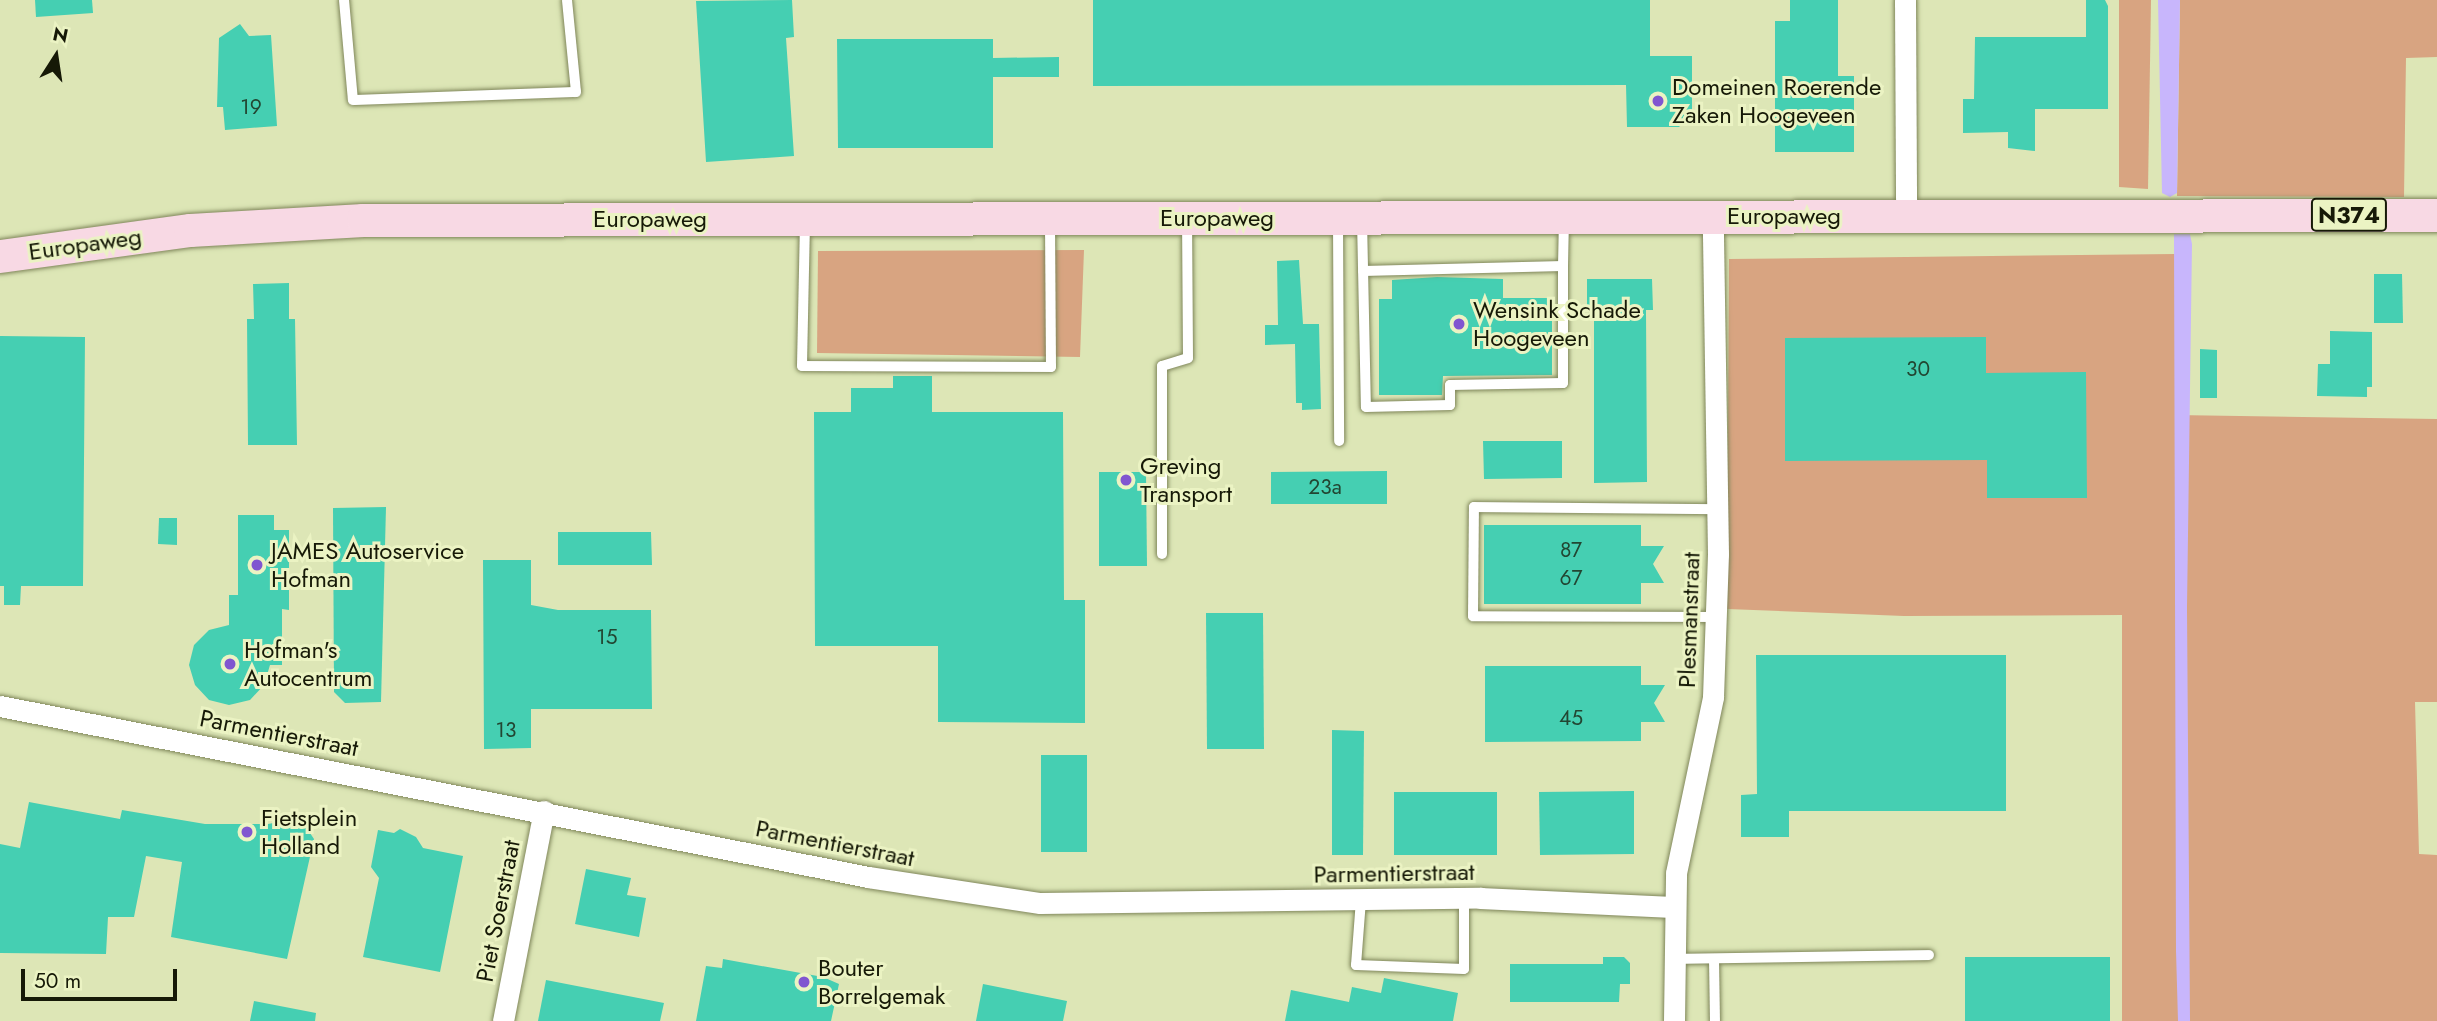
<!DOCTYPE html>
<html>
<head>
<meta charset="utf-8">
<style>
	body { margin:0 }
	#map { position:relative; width:2437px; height:1021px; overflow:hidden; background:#dde6b6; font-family:Jost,sans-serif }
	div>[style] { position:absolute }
	.green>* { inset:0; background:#d8a481 }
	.water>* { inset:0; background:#c8b6fc }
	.building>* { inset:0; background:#45cfb2 }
	.roads { filter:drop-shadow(0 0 2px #7f865a) drop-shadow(0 0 2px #7f865a) }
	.service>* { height:10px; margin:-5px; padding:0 5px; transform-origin:5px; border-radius:5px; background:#fff }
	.minor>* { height:21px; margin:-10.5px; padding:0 10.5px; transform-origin:10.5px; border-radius:10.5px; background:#fff }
	.primary>* { height:33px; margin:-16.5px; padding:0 16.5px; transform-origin:16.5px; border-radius:16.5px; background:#f8d9e4 }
	.dots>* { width:19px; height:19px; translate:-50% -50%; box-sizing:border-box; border:4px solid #ebf3c3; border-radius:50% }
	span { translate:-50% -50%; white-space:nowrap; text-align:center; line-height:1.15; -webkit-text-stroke:6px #ebf3c3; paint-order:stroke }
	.number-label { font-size:21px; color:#224632 }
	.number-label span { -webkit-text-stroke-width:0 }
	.shield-label span { padding:2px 5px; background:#ebf3c3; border:2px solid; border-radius:5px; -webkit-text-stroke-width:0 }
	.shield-label { font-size:23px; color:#161907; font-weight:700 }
	.poi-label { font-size:24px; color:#161907 }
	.left { translate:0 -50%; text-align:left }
	.street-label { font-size:24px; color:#161907 }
	.north { position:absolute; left:21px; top:21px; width:70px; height:70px; -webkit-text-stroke:5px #ebf3c3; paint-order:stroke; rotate:12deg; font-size:19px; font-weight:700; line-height:28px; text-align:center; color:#161907 }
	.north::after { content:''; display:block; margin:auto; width:24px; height:32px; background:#161907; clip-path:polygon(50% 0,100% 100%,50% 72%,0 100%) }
	.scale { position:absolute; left:21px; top:969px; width:156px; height:32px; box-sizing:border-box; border:4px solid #161907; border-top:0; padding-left:9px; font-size:21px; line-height:24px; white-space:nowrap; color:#161907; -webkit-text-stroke:5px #ebf3c3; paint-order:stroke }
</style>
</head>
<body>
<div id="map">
	<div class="green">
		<div style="clip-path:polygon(2119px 0,2151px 0,2148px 189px,2119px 187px)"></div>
		<div style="clip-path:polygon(2180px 0,2437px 0,2437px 57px,2406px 58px,2404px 197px,2177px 196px)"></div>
		<div style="clip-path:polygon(1084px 250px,1080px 357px,817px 353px,818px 251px)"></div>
		<div style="clip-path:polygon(2175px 254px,2175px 415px,2437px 419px,2437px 702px,2415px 702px,2419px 854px,2437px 855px,2437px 1021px,2122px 1021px,2122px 615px,1904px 616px,1727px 609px,1729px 259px)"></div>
	</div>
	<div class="water">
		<div style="clip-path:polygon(2158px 0,2180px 0,2177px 193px,2170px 197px,2162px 193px)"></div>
		<div style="clip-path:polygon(2174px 234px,2190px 234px,2192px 244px,2187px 608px,2190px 1021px,2178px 1021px,2176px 951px)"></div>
	</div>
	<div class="building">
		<div style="clip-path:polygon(35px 0,92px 0,93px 13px,36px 17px)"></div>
		<div style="clip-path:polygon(792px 0,794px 37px,786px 38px,794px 156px,706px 162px,696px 1px)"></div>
		<div style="clip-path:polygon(1093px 0,1650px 0,1650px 56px,1692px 56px,1692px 113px,1679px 127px,1627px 127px,1626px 85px,1093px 86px)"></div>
		<div style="clip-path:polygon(1790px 0,1838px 0,1838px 76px,1854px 76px,1854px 152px,1775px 152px,1775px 21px,1790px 21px)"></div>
		<div style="clip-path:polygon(2086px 0,2105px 0,2108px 6px,2108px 109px,2035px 109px,2035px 151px,2008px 148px,2008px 132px,1963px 133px,1963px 99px,1974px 99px,1975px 37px,2086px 37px)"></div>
		<div style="clip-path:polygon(240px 24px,249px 36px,271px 35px,277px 126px,225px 130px,223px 107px,217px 107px,219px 38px)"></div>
		<div style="clip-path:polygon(837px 39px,993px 39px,993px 58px,1059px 57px,1059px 77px,993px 77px,993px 148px,838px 148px)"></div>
		<div style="clip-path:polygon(1299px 260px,1303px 324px,1319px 324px,1321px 409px,1302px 410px,1302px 403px,1296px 403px,1295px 344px,1265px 345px,1265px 325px,1278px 325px,1277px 261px)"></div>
		<div style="clip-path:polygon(2374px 274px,2402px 274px,2403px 323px,2374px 323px)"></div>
		<div style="clip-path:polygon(1437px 277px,1503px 279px,1503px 298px,1552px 298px,1552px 375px,1443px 376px,1442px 395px,1379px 395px,1379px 299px,1392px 299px,1392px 280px)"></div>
		<div style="clip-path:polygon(1587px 279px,1652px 279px,1653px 310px,1646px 310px,1647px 482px,1594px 483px,1594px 310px,1587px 310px)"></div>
		<div style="clip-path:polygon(289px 283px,289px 319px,295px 319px,297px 445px,248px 445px,247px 319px,254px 319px,253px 284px)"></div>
		<div style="clip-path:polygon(2330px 331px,2372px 332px,2372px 387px,2367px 387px,2367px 397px,2317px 396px,2318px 364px,2330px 364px)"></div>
		<div style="clip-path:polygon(0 336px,85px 337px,83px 586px,21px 586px,20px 605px,4px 605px,4px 586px,0 586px)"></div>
		<div style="clip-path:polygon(1986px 337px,1986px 373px,2086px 372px,2087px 498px,1987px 498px,1987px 460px,1785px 461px,1785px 338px)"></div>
		<div style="clip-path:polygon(2200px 349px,2217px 350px,2217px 398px,2200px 398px)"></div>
		<div style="clip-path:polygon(893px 376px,932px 376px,932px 412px,1063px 412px,1064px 600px,1085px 600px,1085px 723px,938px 722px,938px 646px,815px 646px,814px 412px,851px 412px,851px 388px,893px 388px)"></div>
		<div style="clip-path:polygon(1483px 441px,1562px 441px,1562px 478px,1484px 479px)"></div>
		<div style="clip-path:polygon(1387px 471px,1387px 504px,1271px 504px,1271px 472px)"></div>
		<div style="clip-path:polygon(1099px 472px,1146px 472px,1147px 566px,1099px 566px)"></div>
		<div style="clip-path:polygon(386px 507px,381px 702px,345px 703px,334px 692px,333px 508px)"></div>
		<div style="clip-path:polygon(238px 515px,274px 515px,274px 530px,289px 530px,289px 610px,282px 609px,282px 665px,270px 665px,264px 685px,250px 700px,229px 705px,209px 700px,195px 685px,189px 665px,194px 645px,209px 630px,229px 625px,229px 595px,238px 595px)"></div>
		<div style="clip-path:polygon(159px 518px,177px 518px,177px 545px,158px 544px)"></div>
		<div style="clip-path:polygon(1484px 525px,1641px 525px,1641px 546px,1664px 546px,1653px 564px,1664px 583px,1641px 583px,1641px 604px,1484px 604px)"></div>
		<div style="clip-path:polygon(558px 532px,651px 532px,652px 565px,558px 565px)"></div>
		<div style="clip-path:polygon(483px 560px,531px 560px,531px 605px,558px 610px,651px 610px,652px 709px,531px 709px,531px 748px,484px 749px)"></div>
		<div style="clip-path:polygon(1206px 613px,1263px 613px,1264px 749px,1207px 749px)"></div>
		<div style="clip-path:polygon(1756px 655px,2006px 655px,2006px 811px,1789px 811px,1789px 837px,1741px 837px,1741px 795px,1757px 794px)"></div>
		<div style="clip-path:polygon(1485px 666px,1641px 666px,1641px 685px,1665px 685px,1654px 703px,1665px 722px,1641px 722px,1641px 741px,1485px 742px)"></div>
		<div style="clip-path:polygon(1332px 730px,1364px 731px,1363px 855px,1332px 855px)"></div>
		<div style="clip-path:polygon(1041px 755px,1087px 755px,1087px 852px,1041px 852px)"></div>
		<div style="clip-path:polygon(1634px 791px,1634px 854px,1540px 855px,1539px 792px)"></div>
		<div style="clip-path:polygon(1394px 792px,1497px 792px,1497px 855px,1394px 855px)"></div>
		<div style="clip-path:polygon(29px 802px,120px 819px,122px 810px,205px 824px,268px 824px,300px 818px,314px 839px,287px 959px,171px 937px,182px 862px,146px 856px,134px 917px,108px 917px,106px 954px,0 953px,0 844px,20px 848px)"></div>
		<div style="clip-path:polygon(400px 829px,416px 837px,423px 848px,463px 856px,440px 972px,363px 957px,379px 878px,371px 867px,378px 830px,394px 833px)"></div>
		<div style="clip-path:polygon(586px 869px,631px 878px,627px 895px,646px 898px,639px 937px,575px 924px)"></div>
		<div style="clip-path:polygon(1603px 957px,1624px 957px,1630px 963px,1630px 984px,1620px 984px,1619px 1002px,1510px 1002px,1510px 964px,1603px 964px)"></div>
		<div style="clip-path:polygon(1965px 957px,2110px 957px,2110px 1021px,1965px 1021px)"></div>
		<div style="clip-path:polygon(723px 959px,823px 977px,839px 984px,831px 1021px,696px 1021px,706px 966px,722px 968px)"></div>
		<div style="clip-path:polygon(1384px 978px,1458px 993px,1453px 1021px,1285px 1021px,1291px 990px,1349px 1002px,1352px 987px,1381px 993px)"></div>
		<div style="clip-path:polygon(546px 980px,664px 1003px,660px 1021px,538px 1021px)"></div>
		<div style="clip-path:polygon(983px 984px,1067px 1001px,1063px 1021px,976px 1021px)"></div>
		<div style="clip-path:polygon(254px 1001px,316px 1013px,315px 1021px,250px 1021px)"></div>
	</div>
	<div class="roads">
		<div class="service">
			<div style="left:344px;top:0;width:100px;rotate:84.9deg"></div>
			<div style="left:353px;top:100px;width:223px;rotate:-2.1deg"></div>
			<div style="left:576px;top:92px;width:92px;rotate:-95.6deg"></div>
			<div style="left:1362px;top:220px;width:187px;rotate:88.8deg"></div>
			<div style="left:1366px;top:407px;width:84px;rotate:-1.4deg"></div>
			<div style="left:1450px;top:405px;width:20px;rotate:-90deg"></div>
			<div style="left:1450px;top:385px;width:113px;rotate:-1deg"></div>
			<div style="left:1563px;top:383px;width:117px;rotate:-90deg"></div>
			<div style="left:805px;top:222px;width:144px;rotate:91.2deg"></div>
			<div style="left:802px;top:366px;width:249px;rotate:0.2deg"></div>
			<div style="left:1051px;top:367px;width:143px;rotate:-90.4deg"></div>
			<div style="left:1338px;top:222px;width:219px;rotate:89.7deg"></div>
			<div style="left:1363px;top:271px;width:200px;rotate:-1.4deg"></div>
			<div style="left:1563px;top:266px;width:46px;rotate:-88.8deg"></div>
			<div style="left:1162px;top:554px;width:188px;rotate:-90deg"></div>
			<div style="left:1162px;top:366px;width:27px;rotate:-17deg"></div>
			<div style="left:1188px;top:358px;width:137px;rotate:-90.4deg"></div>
			<div style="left:1716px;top:617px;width:243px;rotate:-179.8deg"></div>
			<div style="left:1473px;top:616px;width:109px;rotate:-89.5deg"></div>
			<div style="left:1474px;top:507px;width:244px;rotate:0.5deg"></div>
			<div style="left:1361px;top:900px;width:65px;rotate:94.4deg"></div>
			<div style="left:1356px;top:965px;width:108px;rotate:2.1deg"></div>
			<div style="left:1464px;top:969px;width:71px;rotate:-90deg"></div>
			<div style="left:1674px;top:959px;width:255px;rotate:-0.9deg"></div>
			<div style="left:1714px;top:959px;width:62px;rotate:89.1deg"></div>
		</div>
		<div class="minor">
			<div style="left:1905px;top:0;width:215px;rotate:89.7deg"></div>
			<div style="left:0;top:706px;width:885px;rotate:11.14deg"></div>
			<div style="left:868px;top:877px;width:174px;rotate:8.6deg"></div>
			<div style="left:1040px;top:903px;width:440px;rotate:-0.7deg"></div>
			<div style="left:1480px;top:898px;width:193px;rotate:2.7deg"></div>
			<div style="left:503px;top:1021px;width:214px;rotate:-79deg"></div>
			<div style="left:1674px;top:1021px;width:148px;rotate:-89.2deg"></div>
			<div style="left:1676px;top:873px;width:180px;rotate:-78.1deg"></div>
			<div style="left:1713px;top:697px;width:143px;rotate:-88deg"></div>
			<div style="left:1718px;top:554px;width:337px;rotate:-90.9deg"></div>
		</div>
		<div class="primary">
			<div style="left:0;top:256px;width:192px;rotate:-7.8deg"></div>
			<div style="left:190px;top:230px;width:173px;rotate:-3.3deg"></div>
			<div style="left:363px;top:220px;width:2074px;rotate:-0.14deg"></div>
		</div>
	</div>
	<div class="dots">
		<div style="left:1658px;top:101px;background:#8056d0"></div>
		<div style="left:1459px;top:324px;background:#8056d0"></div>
		<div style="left:1126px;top:480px;background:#8056d0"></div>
		<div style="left:257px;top:565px;background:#8056d0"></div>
		<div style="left:230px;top:664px;background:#8056d0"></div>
		<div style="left:247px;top:832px;background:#8056d0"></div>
		<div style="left:804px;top:982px;background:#8056d0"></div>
	</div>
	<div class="number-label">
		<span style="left:251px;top:107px">19</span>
		<span style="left:1918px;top:369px">30</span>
		<span style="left:1325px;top:487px">23a</span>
		<span style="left:1571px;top:550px">87</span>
		<span style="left:1571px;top:578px">67</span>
		<span style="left:607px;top:637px">15</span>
		<span style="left:1571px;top:718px">45</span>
		<span style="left:506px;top:730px">13</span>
	</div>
	<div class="shield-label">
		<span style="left:2349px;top:215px">N374</span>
	</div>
	<div class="poi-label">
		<span class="left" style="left:1672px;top:101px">Domeinen Roerende<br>Zaken Hoogeveen</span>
		<span class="left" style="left:1473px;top:324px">Wensink Schade<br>Hoogeveen</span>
		<span class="left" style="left:1140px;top:480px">Greving<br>Transport</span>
		<span class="left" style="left:271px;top:565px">JAMES Autoservice<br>Hofman</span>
		<span class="left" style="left:244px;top:664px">Hofman's<br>Autocentrum</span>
		<span class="left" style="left:261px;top:832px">Fietsplein<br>Holland</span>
		<span class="left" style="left:818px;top:982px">Bouter<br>Borrelgemak</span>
	</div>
	<div class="street-label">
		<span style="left:1784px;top:216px">Europaweg</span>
		<span style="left:1217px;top:218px">Europaweg</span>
		<span style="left:650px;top:219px">Europaweg</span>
		<span style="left:85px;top:244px;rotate:-8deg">Europaweg</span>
		<span style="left:1689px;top:620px;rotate:-88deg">Plesmanstraat</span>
		<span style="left:279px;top:733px;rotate:11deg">Parmentierstraat</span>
		<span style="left:835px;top:843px;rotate:11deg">Parmentierstraat</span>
		<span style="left:1394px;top:873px;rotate:-1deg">Parmentierstraat</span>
		<span style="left:498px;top:911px;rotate:-79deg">Piet Soerstraat</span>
	</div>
	<div class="north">N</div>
	<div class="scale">50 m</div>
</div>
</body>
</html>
